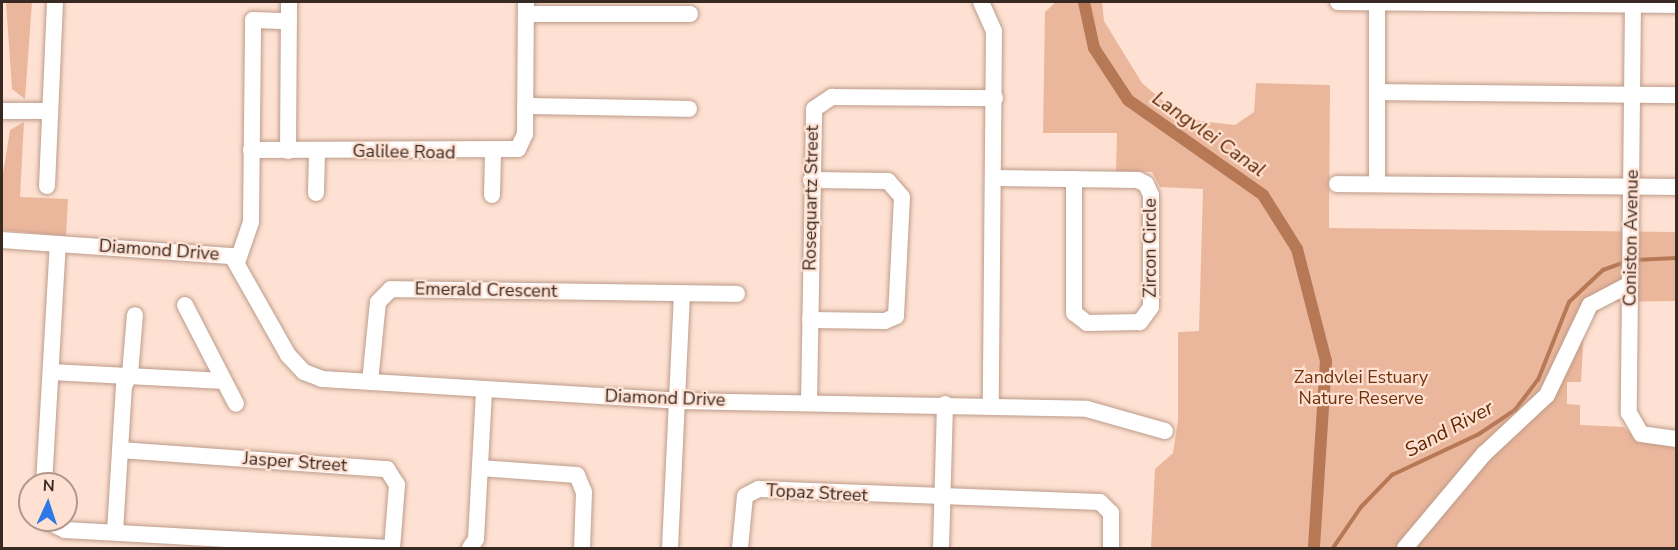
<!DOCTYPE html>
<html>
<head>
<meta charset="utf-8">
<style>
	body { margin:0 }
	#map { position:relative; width:1678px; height:550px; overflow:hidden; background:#fee1d2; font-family:"Nunito Sans",sans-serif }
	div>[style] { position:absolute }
	.green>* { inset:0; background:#ebb79c }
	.stream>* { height:4px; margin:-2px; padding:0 2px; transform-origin:2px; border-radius:2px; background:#b77856 }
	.canal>* { height:12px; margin:-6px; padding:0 6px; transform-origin:6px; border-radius:6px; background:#b77856 }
	.roads { filter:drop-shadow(0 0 2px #bd9b89) drop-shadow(0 0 2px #bd9b89) }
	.minor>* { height:16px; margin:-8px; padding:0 8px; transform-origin:8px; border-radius:8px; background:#fff }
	span { translate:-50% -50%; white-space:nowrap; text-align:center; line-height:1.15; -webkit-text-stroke:4.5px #fee1d2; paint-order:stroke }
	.street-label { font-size:18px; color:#382a23 }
	.park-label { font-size:18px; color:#6e320b }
	.water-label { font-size:20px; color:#622700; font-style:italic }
	.frame { position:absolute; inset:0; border:3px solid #382a23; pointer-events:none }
	.north { position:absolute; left:18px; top:472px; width:60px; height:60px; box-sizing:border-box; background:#fee1d2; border:2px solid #af988c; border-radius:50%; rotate:3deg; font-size:16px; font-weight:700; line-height:24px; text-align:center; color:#382a23 }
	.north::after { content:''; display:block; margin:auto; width:21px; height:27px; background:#2e79e5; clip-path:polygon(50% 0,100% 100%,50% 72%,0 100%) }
</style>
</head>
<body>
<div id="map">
	<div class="green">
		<div style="clip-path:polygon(6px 2px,32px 2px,25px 99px,12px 89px)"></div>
		<div style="clip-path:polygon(1056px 2px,1102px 2px,1104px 21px,1142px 83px,1170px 107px,1200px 121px,1235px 125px,1254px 112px,1256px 83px,1330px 85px,1329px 228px,1676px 232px,1676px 301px,1606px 302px,1584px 329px,1581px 382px,1567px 382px,1567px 404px,1580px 405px,1580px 425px,1624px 427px,1639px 442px,1676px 446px,1676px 548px,1151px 548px,1155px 469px,1173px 453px,1178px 420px,1178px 332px,1199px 331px,1203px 189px,1160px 187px,1152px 172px,1116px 171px,1117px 133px,1043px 133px,1045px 12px)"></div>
		<div style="clip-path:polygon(24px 122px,20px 197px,68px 199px,66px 236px,2px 230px,2px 180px,10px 130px)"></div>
	</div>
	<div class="stream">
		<div style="left:1635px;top:260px;width:41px;rotate:-2.8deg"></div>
		<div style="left:1333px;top:548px;width:50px;rotate:-55.7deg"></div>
		<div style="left:1361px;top:507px;width:45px;rotate:-45.9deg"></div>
		<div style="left:1392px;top:475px;width:96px;rotate:-25.2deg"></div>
		<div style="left:1479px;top:434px;width:43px;rotate:-33.7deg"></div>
		<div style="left:1515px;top:410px;width:38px;rotate:-53deg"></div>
		<div style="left:1538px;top:380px;width:84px;rotate:-68.3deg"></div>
		<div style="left:1569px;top:302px;width:47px;rotate:-43.3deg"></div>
		<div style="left:1603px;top:270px;width:23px;rotate:-20deg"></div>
	</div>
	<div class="canal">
		<div style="left:1084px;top:2px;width:47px;rotate:77.7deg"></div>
		<div style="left:1094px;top:48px;width:62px;rotate:56.8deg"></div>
		<div style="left:1128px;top:100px;width:165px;rotate:35.1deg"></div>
		<div style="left:1263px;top:195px;width:64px;rotate:57.8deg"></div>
		<div style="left:1297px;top:249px;width:116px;rotate:75.5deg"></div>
		<div style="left:1326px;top:361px;width:187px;rotate:93.7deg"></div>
	</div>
	<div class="roads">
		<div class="minor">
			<div style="left:981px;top:2px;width:32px;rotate:66deg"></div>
			<div style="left:994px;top:31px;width:375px;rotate:90.5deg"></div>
			<div style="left:1338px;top:2px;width:338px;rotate:0.5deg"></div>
			<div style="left:1633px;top:2px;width:411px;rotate:90.6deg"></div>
			<div style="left:1629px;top:413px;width:24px;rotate:60deg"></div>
			<div style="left:1641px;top:434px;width:35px;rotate:8deg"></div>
			<div style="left:526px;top:14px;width:164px"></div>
			<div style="left:1377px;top:92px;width:299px;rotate:0.6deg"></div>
			<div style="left:525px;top:106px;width:164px;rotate:1deg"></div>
			<div style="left:2px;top:111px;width:48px"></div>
			<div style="left:251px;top:150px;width:267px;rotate:-0.2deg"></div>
			<div style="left:518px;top:149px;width:17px;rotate:-65deg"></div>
			<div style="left:525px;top:134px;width:132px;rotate:-89.6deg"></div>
			<div style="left:288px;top:151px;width:149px;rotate:-89.6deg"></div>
			<div style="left:994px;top:178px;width:144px;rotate:0.8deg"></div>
			<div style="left:1138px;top:180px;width:9px;rotate:27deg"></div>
			<div style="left:1146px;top:184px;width:12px;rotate:66deg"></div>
			<div style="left:1151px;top:195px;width:112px;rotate:90deg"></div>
			<div style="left:1151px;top:307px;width:19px;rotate:126deg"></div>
			<div style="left:1140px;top:322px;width:53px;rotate:178.9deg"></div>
			<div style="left:1087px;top:323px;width:16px;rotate:-142deg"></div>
			<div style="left:1074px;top:313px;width:134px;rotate:-90deg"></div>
			<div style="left:1377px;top:183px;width:180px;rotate:-90deg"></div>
			<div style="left:1337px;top:184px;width:339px;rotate:0.5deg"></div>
			<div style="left:47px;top:186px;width:184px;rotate:-87.5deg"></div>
			<div style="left:316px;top:193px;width:42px;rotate:-88.6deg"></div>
			<div style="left:492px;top:195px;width:42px;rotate:-88.6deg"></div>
			<div style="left:2px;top:240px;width:231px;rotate:4deg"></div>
			<div style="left:232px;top:256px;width:114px;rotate:60.5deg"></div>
			<div style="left:288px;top:355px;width:23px;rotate:47deg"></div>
			<div style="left:304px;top:372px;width:19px;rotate:21deg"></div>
			<div style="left:322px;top:379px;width:357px;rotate:3.5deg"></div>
			<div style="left:678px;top:401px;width:409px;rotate:1.1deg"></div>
			<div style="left:1087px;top:409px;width:81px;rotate:15.8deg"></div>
			<div style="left:238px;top:260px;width:40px;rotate:-71.1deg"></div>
			<div style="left:251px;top:222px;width:202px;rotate:-89.4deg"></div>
			<div style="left:253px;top:20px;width:36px;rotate:2deg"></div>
			<div style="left:185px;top:305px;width:111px;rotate:62.7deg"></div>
			<div style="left:810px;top:320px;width:75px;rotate:0.8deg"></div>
			<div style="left:885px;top:321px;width:12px;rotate:-24deg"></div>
			<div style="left:896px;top:316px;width:119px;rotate:-87.1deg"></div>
			<div style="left:902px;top:197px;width:21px;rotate:-131deg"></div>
			<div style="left:888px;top:181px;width:77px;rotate:-179.3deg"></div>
			<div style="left:51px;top:372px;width:173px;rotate:3deg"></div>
			<div style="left:130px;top:374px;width:59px;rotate:-85.2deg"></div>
			<div style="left:370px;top:382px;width:80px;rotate:-84.3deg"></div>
			<div style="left:378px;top:302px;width:18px;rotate:-45deg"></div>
			<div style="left:391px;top:289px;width:346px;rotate:0.8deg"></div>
			<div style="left:809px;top:402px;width:293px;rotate:-89deg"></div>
			<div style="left:814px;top:109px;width:22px;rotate:-34deg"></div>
			<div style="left:832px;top:97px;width:163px;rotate:0.4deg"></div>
			<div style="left:120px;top:450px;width:268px;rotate:4.1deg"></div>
			<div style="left:387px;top:469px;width:19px;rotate:58deg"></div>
			<div style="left:397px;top:485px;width:63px;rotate:94.5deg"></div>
			<div style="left:480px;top:468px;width:97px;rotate:4.1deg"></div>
			<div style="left:577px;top:475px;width:18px;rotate:68deg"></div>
			<div style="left:584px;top:492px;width:56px;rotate:92deg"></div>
			<div style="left:44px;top:484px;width:240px;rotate:-86.7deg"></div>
			<div style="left:45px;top:520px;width:22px;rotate:27deg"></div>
			<div style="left:65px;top:530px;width:324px;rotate:3.2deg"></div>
			<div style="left:115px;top:532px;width:146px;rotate:-86.5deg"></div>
			<div style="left:124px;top:386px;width:13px;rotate:-63deg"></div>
			<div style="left:470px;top:548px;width:11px;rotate:-56deg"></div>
			<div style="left:476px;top:539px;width:150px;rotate:-86.9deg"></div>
			<div style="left:670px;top:548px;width:254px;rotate:-87.3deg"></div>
			<div style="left:740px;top:548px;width:52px;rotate:-84.5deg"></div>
			<div style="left:745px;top:496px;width:16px;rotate:-27deg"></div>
			<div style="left:759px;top:489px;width:341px;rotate:2.2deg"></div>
			<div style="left:1100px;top:502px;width:16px;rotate:45deg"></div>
			<div style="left:1111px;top:513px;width:35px;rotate:90deg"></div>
			<div style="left:941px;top:548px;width:144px;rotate:-88.4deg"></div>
			<div style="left:1405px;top:548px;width:123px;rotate:-50deg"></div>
			<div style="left:1484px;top:454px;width:86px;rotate:-43.1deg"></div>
			<div style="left:1547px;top:395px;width:100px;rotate:-64.5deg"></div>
			<div style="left:1590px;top:305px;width:45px;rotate:-27.7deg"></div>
		</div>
	</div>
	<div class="street-label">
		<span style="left:404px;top:152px;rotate:1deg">Galilee Road</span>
		<span style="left:811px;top:198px;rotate:-89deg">Rosequartz Street</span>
		<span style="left:1631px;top:238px;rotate:-89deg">Coniston Avenue</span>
		<span style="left:1150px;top:248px;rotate:-90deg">Zircon Circle</span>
		<span style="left:159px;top:250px;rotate:4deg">Diamond Drive</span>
		<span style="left:486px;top:290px;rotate:1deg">Emerald Crescent</span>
		<span style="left:665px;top:398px;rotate:2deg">Diamond Drive</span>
		<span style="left:295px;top:462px;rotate:4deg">Jasper Street</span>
		<span style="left:817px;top:493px;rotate:3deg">Topaz Street</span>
	</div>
	<div class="park-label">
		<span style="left:1361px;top:388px">Zandvlei Estuary<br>Nature Reserve</span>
	</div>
	<div class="water-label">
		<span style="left:1209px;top:134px;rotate:35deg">Langvlei Canal</span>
		<span style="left:1449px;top:429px;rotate:-28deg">Sand River</span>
	</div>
	<div class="frame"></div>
	<div class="north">N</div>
</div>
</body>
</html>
